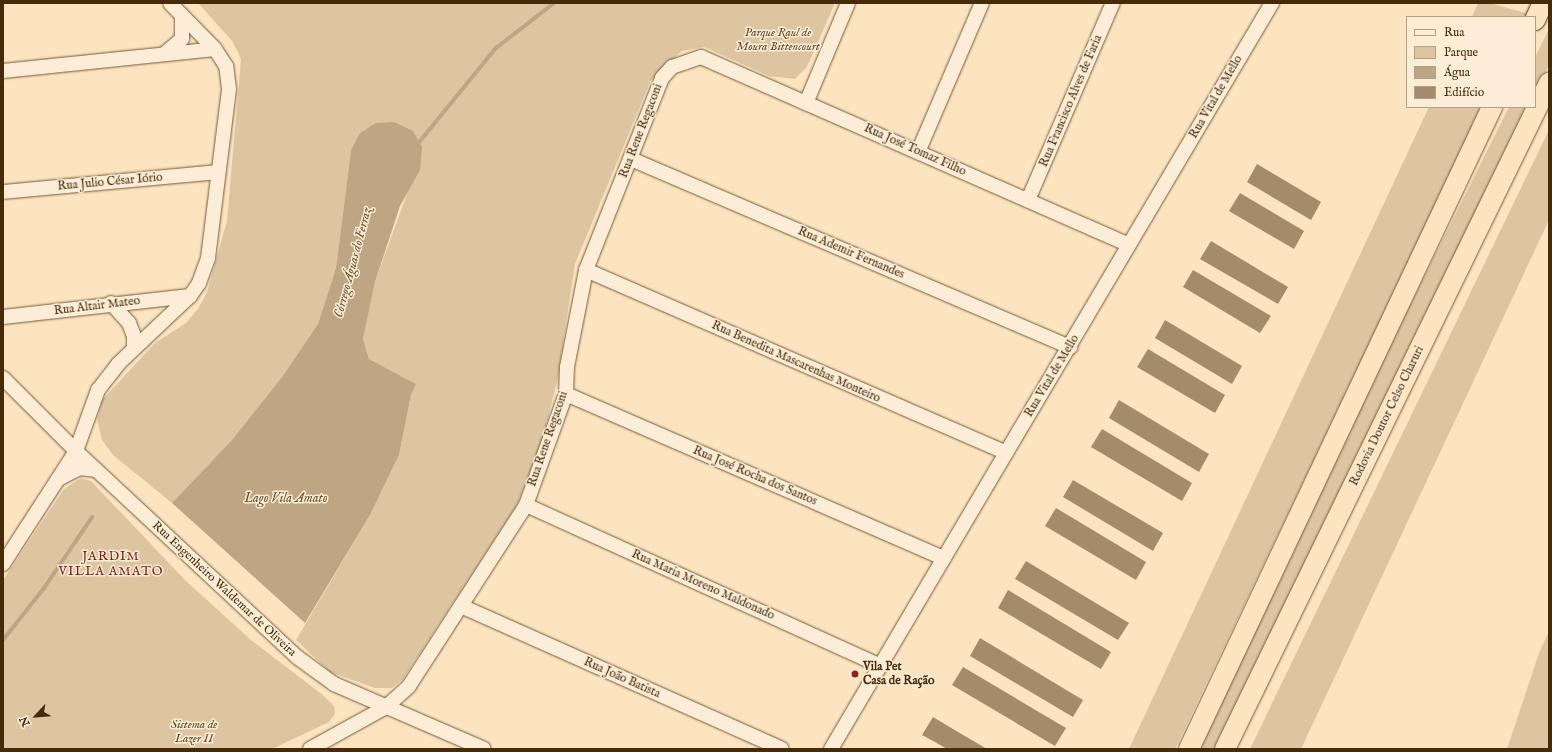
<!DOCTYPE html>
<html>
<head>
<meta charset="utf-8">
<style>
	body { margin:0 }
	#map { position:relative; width:1552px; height:752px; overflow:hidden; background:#fce4c1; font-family:"IM FELL English",serif }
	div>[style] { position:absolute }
	.green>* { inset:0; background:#ddc5a2 }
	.water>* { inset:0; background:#bea583 }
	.stream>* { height:4px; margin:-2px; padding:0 2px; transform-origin:2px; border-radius:2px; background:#bea583 }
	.building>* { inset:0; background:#a48b69 }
	.roads { filter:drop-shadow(0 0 1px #735938) drop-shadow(0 0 1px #735938) }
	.minor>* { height:14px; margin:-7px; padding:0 7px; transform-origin:7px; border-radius:7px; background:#fdedd7 }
	.highway>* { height:20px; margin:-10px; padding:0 10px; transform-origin:10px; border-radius:10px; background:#fce4c1 }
	.bridges { filter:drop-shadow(0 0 1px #452b0a) drop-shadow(0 0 1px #452b0a) }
	.highway-bridge>* { height:20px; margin:-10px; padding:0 10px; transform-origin:10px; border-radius:10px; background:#fce4c1 }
	.dots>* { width:11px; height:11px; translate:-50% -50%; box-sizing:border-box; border:2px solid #fdedd7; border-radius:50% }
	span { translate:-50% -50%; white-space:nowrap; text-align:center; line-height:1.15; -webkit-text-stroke:3px #fdedd7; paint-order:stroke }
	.park-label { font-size:12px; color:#634a28; font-style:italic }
	.street-label { font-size:12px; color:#452b0a }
	.poi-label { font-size:12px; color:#452b0a; font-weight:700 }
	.left { translate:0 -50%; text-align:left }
	.water-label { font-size:13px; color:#69502e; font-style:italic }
	.neighbourhood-label { font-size:13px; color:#7a1f14; letter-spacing:1px }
	.frame { position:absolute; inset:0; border:4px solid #452b0a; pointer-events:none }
	.legend { position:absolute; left:1406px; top:16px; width:130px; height:92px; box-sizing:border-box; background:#fdedd7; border:1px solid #b39f85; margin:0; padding:5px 7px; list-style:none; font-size:12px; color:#452b0a }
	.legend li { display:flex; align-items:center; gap:8px; height:20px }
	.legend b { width:20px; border:1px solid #b39f85 }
	.north { position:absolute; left:16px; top:696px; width:40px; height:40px; -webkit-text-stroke:3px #fdedd7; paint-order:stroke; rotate:244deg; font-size:11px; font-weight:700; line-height:16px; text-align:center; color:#452b0a }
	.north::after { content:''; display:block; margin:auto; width:14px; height:18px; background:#452b0a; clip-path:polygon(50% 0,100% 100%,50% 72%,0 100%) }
</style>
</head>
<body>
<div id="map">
	<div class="green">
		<div style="clip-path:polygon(198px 3px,835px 3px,807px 67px,795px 79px,769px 76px,704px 47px,682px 51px,651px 80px,575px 264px,558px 377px,543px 439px,517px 505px,403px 679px,392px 688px,375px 688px,330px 672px,296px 640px,370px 515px,399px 455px,411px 395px,416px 384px,369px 359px,363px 339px,375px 282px,409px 188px,351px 150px,336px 268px,318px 324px,282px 377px,231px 441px,172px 503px,113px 455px,102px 440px,97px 419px,102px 400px,155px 343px,186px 323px,198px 309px,207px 292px,227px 221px,241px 59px,233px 42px)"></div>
		<div style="clip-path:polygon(1478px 3px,1490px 3px,1529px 14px,1527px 17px,1472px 17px)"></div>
		<div style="clip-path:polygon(1549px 29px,1549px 65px,1535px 94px,1535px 57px)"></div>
		<div style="clip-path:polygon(1429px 107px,1483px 107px,1175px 749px,1129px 749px)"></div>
		<div style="clip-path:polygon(1509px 107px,1529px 107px,1216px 749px,1199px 749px,1393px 339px)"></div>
		<div style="clip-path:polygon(1549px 130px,1549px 220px,1301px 749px,1250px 749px)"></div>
		<div style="clip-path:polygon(81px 478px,91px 481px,185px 580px,251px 640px,324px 696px,334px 706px,335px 714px,329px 722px,272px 749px,3px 749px,3px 580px,64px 489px)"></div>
		<div style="clip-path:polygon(1549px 631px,1549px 749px,1507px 749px,1539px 653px)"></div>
	</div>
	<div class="water">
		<div style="clip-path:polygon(394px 122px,413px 131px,422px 147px,420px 170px,400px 206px,375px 282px,363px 339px,369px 359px,416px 384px,411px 395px,399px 455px,370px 515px,305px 623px,172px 503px,231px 441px,282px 377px,318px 324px,336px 268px,351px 150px,360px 133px,376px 123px)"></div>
	</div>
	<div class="stream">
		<div style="left:416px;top:146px;width:127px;rotate:-50.8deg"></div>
		<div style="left:496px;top:48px;width:73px;rotate:-37.8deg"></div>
		<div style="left:3px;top:640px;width:66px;rotate:-51.7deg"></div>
		<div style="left:44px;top:588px;width:86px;rotate:-55.9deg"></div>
	</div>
	<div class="building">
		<div style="clip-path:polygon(1257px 164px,1321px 202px,1311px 220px,1247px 182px)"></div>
		<div style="clip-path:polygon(1240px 193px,1304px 231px,1294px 249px,1229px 211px)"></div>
		<div style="clip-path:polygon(1211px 241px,1288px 287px,1278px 304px,1200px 259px)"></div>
		<div style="clip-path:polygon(1193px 270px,1271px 316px,1260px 333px,1183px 287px)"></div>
		<div style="clip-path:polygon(1165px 320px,1242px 366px,1232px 384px,1155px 338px)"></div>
		<div style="clip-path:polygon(1148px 349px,1225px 395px,1215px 413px,1137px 367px)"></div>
		<div style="clip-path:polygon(1119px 400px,1209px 454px,1199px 472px,1109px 418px)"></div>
		<div style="clip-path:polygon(1102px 429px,1192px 483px,1182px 501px,1091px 447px)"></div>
		<div style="clip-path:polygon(1073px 480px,1163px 533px,1153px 551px,1063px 497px)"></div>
		<div style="clip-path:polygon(1056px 508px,1146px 562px,1136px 580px,1045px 526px)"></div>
		<div style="clip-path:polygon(1026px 561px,1129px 623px,1118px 640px,1015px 579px)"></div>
		<div style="clip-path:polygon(1008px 590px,1111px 652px,1101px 669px,998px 608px)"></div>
		<div style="clip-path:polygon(980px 638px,1083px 700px,1073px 717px,970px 656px)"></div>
		<div style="clip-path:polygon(963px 667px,1066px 728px,1055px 746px,952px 685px)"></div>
		<div style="clip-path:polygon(933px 717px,958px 732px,987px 749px,947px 749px,935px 742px,922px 735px)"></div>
	</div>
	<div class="roads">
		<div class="minor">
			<div style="left:164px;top:54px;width:23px;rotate:-40deg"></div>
			<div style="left:182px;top:39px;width:24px;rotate:-90deg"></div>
			<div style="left:3px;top:71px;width:213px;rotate:-5.9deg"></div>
			<div style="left:806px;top:103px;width:108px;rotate:-67.2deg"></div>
			<div style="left:918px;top:152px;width:162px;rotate:-66.8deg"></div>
			<div style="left:631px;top:159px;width:478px;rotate:23.2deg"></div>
			<div style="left:3px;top:192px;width:215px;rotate:-5.3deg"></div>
			<div style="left:1028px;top:200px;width:215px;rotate:-66.7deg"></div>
			<div style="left:586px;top:270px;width:458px;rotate:23.5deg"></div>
			<div style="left:111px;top:303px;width:27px;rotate:48deg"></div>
			<div style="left:129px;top:323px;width:14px;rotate:69deg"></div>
			<div style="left:134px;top:336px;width:12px;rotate:90deg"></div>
			<div style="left:3px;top:317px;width:188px;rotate:-6.4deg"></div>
			<div style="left:3px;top:378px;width:103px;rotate:45deg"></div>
			<div style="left:76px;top:451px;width:302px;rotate:43deg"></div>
			<div style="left:297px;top:657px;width:46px;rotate:36.1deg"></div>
			<div style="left:334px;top:684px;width:163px;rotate:23.4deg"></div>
			<div style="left:566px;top:394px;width:412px;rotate:23.5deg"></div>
			<div style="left:58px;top:479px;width:25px;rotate:-27deg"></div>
			<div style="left:80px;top:468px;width:16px;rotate:7deg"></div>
			<div style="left:526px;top:505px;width:388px;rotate:24.4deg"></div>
			<div style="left:3px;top:564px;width:135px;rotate:-57.1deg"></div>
			<div style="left:76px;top:451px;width:65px;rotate:-70.2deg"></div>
			<div style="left:98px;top:390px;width:33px;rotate:-52deg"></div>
			<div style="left:118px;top:364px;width:99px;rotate:-43.4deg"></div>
			<div style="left:190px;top:296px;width:16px;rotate:-55deg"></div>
			<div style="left:199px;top:283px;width:27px;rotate:-70deg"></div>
			<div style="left:208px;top:258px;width:170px;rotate:-82.9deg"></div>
			<div style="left:229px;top:89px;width:23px;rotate:-97deg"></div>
			<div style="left:226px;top:66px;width:20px;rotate:-123deg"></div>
			<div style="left:215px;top:49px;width:64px;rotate:-134.4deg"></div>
			<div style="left:461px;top:606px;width:351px;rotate:24deg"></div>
			<div style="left:310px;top:749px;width:87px;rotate:-28.9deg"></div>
			<div style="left:386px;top:707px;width:31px;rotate:-42deg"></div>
			<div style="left:409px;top:686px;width:216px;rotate:-57.1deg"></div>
			<div style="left:526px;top:505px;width:118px;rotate:-70.2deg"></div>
			<div style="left:566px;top:394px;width:27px;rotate:-88deg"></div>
			<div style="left:567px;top:367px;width:99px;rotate:-78.9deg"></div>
			<div style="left:586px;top:270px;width:206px;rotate:-68.4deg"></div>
			<div style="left:662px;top:78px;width:15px;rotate:-48deg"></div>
			<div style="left:672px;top:67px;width:31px;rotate:-19deg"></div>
			<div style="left:701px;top:57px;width:467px;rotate:23.7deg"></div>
			<div style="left:831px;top:749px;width:867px;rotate:-59.41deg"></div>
		</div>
		<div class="highway">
			<div style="left:1189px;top:749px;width:710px;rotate:-64.73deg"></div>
			<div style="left:1225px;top:749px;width:741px;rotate:-64.06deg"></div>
		</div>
	</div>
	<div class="bridges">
		<div class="highway-bridge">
			<div style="left:1535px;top:20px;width:19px;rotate:-65deg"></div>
		</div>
	</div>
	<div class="dots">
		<div style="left:855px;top:674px;background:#8f2418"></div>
	</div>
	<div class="park-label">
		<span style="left:778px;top:40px">Parque Raul de<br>Moura Bittencourt</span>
		<span style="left:194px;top:732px">Sistema de<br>Lazer II</span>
	</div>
	<div class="street-label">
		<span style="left:1216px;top:97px;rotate:-60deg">Rua Vital de Mello</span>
		<span style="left:1071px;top:101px;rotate:-67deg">Rua Francisco Alves de Faria</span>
		<span style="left:641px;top:131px;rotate:-69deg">Rua Rene Regaconi</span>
		<span style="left:915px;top:150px;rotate:24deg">Rua José Tomaz Filho</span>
		<span style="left:110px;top:182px;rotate:-5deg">Rua Julio César Iório</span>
		<span style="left:851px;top:253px;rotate:23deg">Rua Ademir Fernandes</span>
		<span style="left:97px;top:306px;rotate:-7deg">Rua Altair Mateo</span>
		<span style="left:796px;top:362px;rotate:24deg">Rua Benedita Mascarenhas Monteiro</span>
		<span style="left:1052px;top:376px;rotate:-59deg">Rua Vital de Mello</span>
		<span style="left:1387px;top:416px;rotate:-64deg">Rodovia Doutor Celso Charuri</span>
		<span style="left:548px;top:439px;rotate:-71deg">Rua Rene Regaconi</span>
		<span style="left:755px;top:476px;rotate:23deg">Rua José Rocha dos Santos</span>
		<span style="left:703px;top:585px;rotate:24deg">Rua Maria Moreno Maldonado</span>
		<span style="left:224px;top:589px;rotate:43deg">Rua Engenheiro Waldemar de Oliveira</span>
		<span style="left:622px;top:678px;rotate:24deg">Rua João Batista</span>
	</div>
	<div class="poi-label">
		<span class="left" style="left:863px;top:674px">Vila Pet<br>Casa de Ração</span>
	</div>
	<div class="water-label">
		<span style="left:354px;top:263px;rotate:-75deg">Córrego Águas do Ferraz</span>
		<span style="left:286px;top:499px">Lago Vila Amato</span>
	</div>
	<div class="neighbourhood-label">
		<span style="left:111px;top:565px">JARDIM<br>VILLA AMATO</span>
	</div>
	<div class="frame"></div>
	<ul class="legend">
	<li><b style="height:5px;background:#fdedd7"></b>Rua</li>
	<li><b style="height:11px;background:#ddc5a2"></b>Parque</li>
	<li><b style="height:11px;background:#bea583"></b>Água</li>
	<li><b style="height:11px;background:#a48b69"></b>Edifício</li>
	</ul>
	<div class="north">N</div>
</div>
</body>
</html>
